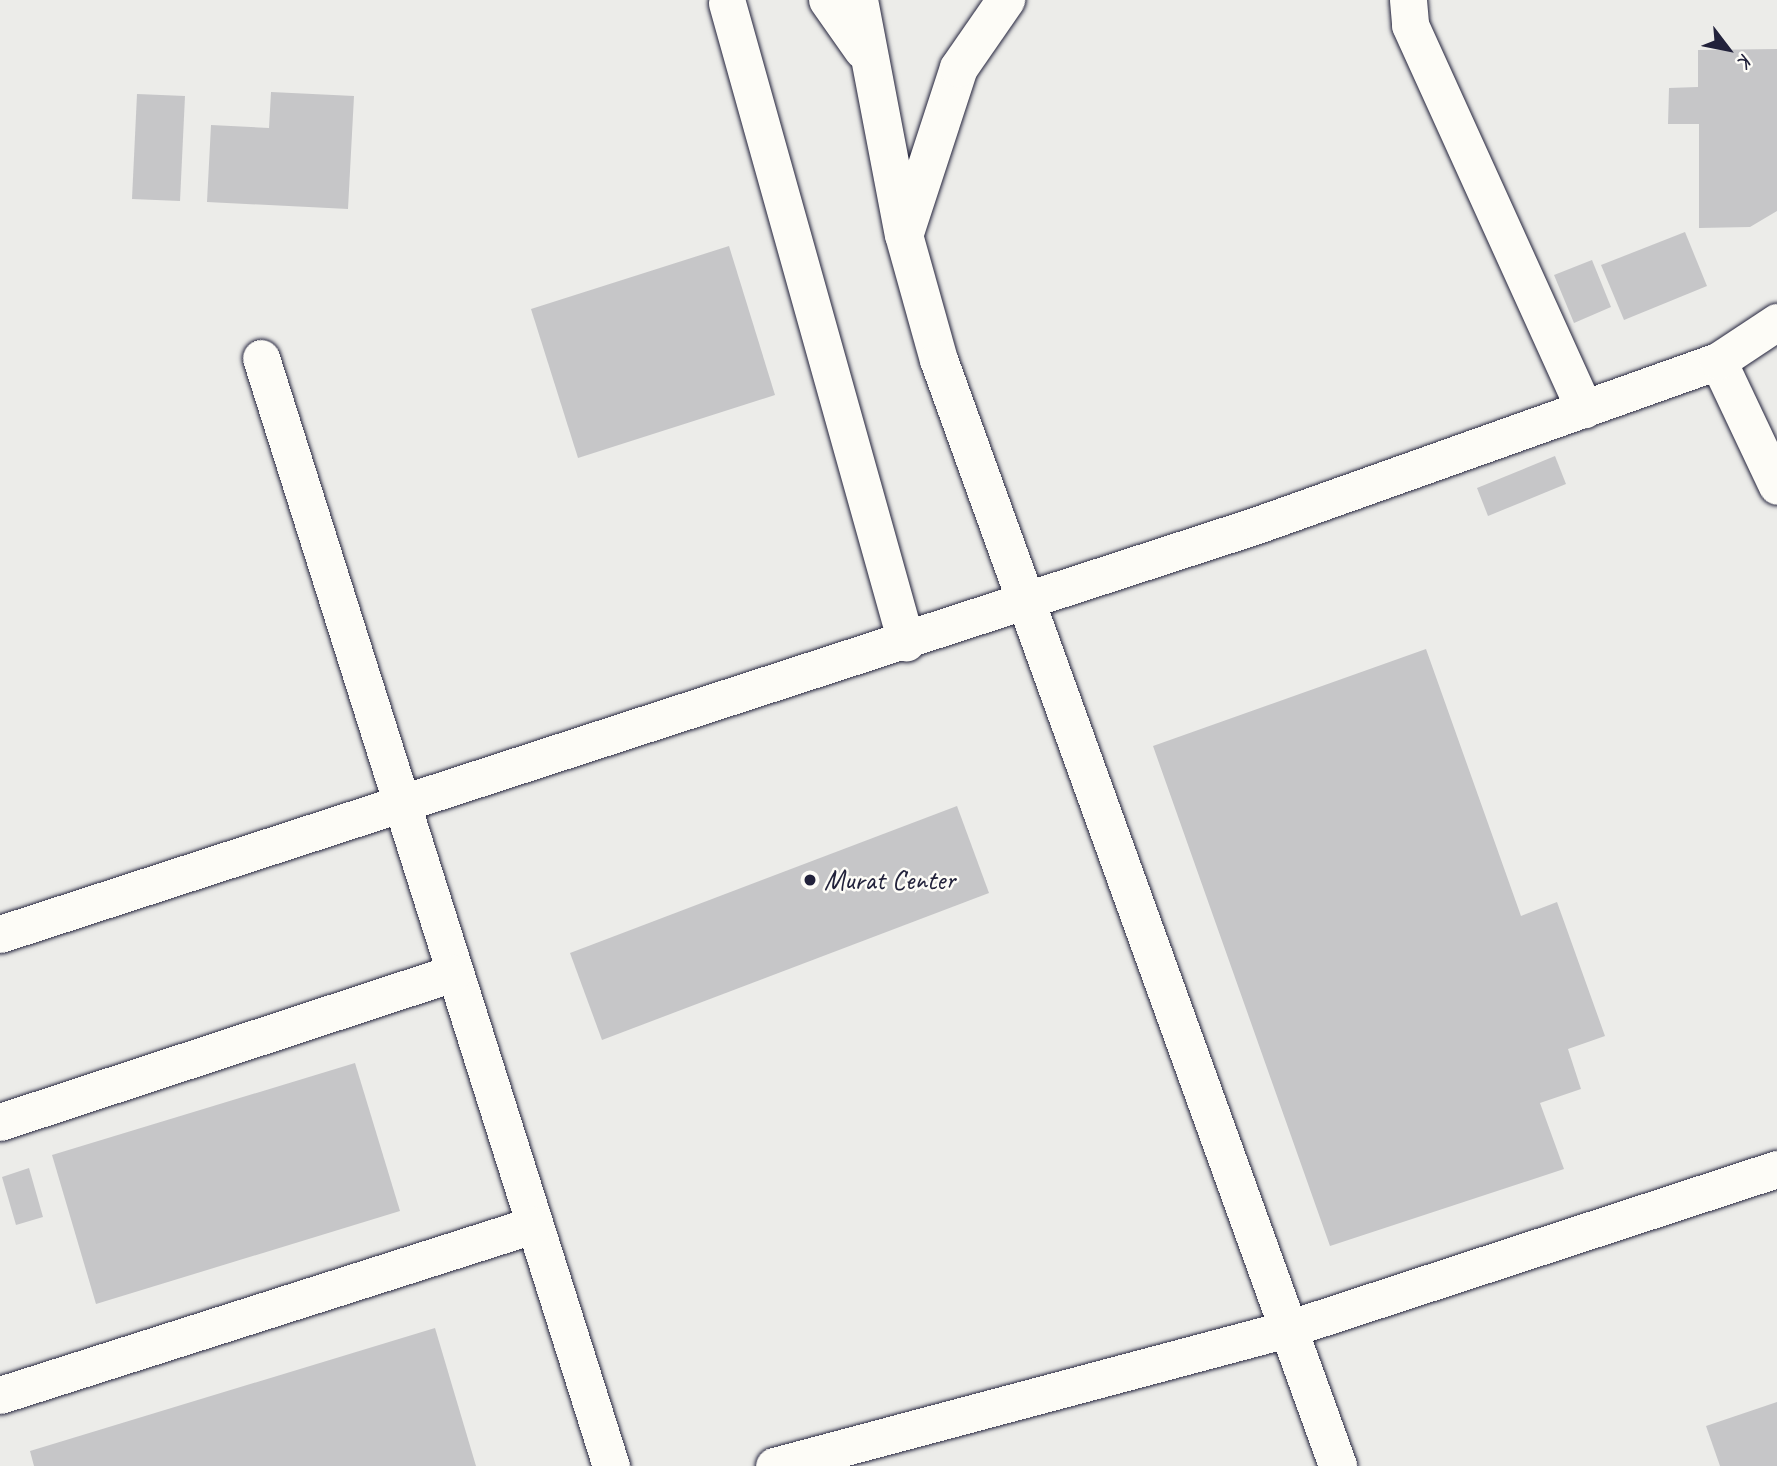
<!DOCTYPE html>
<html>
<head>
<meta charset="utf-8">
<style>
	body { margin:0 }
	#map { position:relative; width:1777px; height:1466px; overflow:hidden; background:#fdfcf7; font-family:Caveat,sans-serif }
	div>[style] { position:absolute }
	.built>* { inset:0; background:#ecece9 }
	.building>* { inset:0; background:#c6c6c8 }
	.roads { filter:drop-shadow(0 0 2px #22223b) drop-shadow(0 0 2px #22223b) }
	.street>* { height:37px; margin:-18.5px; padding:0 18.5px; transform-origin:18.5px; border-radius:18.5px; background:#fdfcf7 }
	.secondary>* { height:38px; margin:-19px; padding:0 19px; transform-origin:19px; border-radius:19px; background:#fdfcf7 }
	.dots>* { width:19px; height:19px; translate:-50% -50%; box-sizing:border-box; border:4px solid #fdfcf7; border-radius:50% }
	span { translate:-50% -50%; white-space:nowrap; text-align:center; line-height:1.15; -webkit-text-stroke:5px #fdfcf7; paint-order:stroke }
	.poi-label { font-size:28px; color:#22223b }
	.left { translate:0 -50%; text-align:left }
	.north { position:absolute; left:1693px; top:14px; width:70px; height:70px; -webkit-text-stroke:5px #fdfcf7; paint-order:stroke; rotate:122deg; font-size:19px; font-weight:700; line-height:28px; text-align:center; color:#22223b }
	.north::after { content:''; display:block; margin:auto; width:24px; height:32px; background:#22223b; clip-path:polygon(50% 0,100% 100%,50% 72%,0 100%) }
</style>
</head>
<body>
<div id="map">
	<div class="built">
		<div style="clip-path:polygon(0 0,1777px 0,1777px 1466px,0 1466px)"></div>
	</div>
	<div class="building">
		<div style="clip-path:polygon(1777px 49px,1777px 211px,1750px 227px,1699px 228px,1699px 124px,1668px 124px,1669px 88px,1698px 87px,1698px 50px)"></div>
		<div style="clip-path:polygon(271px 92px,354px 96px,348px 209px,207px 202px,211px 125px,269px 128px)"></div>
		<div style="clip-path:polygon(137px 94px,185px 96px,180px 201px,132px 199px)"></div>
		<div style="clip-path:polygon(1685px 232px,1707px 286px,1624px 320px,1601px 265px)"></div>
		<div style="clip-path:polygon(729px 246px,775px 395px,578px 458px,531px 309px)"></div>
		<div style="clip-path:polygon(1592px 260px,1611px 307px,1574px 323px,1554px 275px)"></div>
		<div style="clip-path:polygon(1555px 456px,1566px 484px,1488px 516px,1477px 488px)"></div>
		<div style="clip-path:polygon(1426px 649px,1521px 916px,1557px 902px,1605px 1036px,1568px 1049px,1581px 1089px,1540px 1103px,1564px 1169px,1330px 1246px,1153px 746px)"></div>
		<div style="clip-path:polygon(957px 806px,989px 893px,602px 1040px,570px 953px)"></div>
		<div style="clip-path:polygon(355px 1063px,400px 1211px,96px 1304px,52px 1155px)"></div>
		<div style="clip-path:polygon(29px 1168px,43px 1217px,16px 1225px,2px 1177px)"></div>
		<div style="clip-path:polygon(435px 1328px,476px 1466px,34px 1466px,30px 1451px)"></div>
		<div style="clip-path:polygon(1777px 1402px,1777px 1466px,1720px 1466px,1706px 1426px)"></div>
	</div>
	<div class="roads">
		<div class="street">
			<div style="left:1408px;top:0;width:25px;rotate:85deg"></div>
			<div style="left:1410px;top:25px;width:422px;rotate:65.6deg"></div>
			<div style="left:727px;top:3px;width:664px;rotate:74.35deg"></div>
			<div style="left:261px;top:358px;width:1162px;rotate:72.47deg"></div>
			<div style="left:1718px;top:361px;width:138px;rotate:64.7deg"></div>
			<div style="left:0;top:934px;width:1325px;rotate:-18.02deg"></div>
			<div style="left:1260px;top:524px;width:486px;rotate:-19.6deg"></div>
			<div style="left:1718px;top:361px;width:71px;rotate:-33.5deg"></div>
			<div style="left:0;top:1122px;width:476px;rotate:-18.2deg"></div>
			<div style="left:0;top:1395px;width:559px;rotate:-17.69deg"></div>
			<div style="left:774px;top:1466px;width:535px;rotate:-14.95deg"></div>
			<div style="left:1291px;top:1328px;width:511px;rotate:-18.12deg"></div>
		</div>
		<div class="secondary">
			<div style="left:828px;top:0;width:61px;rotate:55deg"></div>
			<div style="left:859px;top:0;width:239px;rotate:79.2deg"></div>
			<div style="left:904px;top:235px;width:130px;rotate:74.4deg"></div>
			<div style="left:939px;top:360px;width:1176px;rotate:70.16deg"></div>
			<div style="left:906px;top:230px;width:170px;rotate:-71.9deg"></div>
			<div style="left:959px;top:68px;width:83px;rotate:-55.3deg"></div>
		</div>
	</div>
	<div class="dots">
		<div style="left:810px;top:880px;background:#22223b"></div>
	</div>
	<div class="poi-label">
		<span class="left" style="left:824px;top:880px">Murat Center</span>
	</div>
	<div class="north">K</div>
</div>
</body>
</html>
